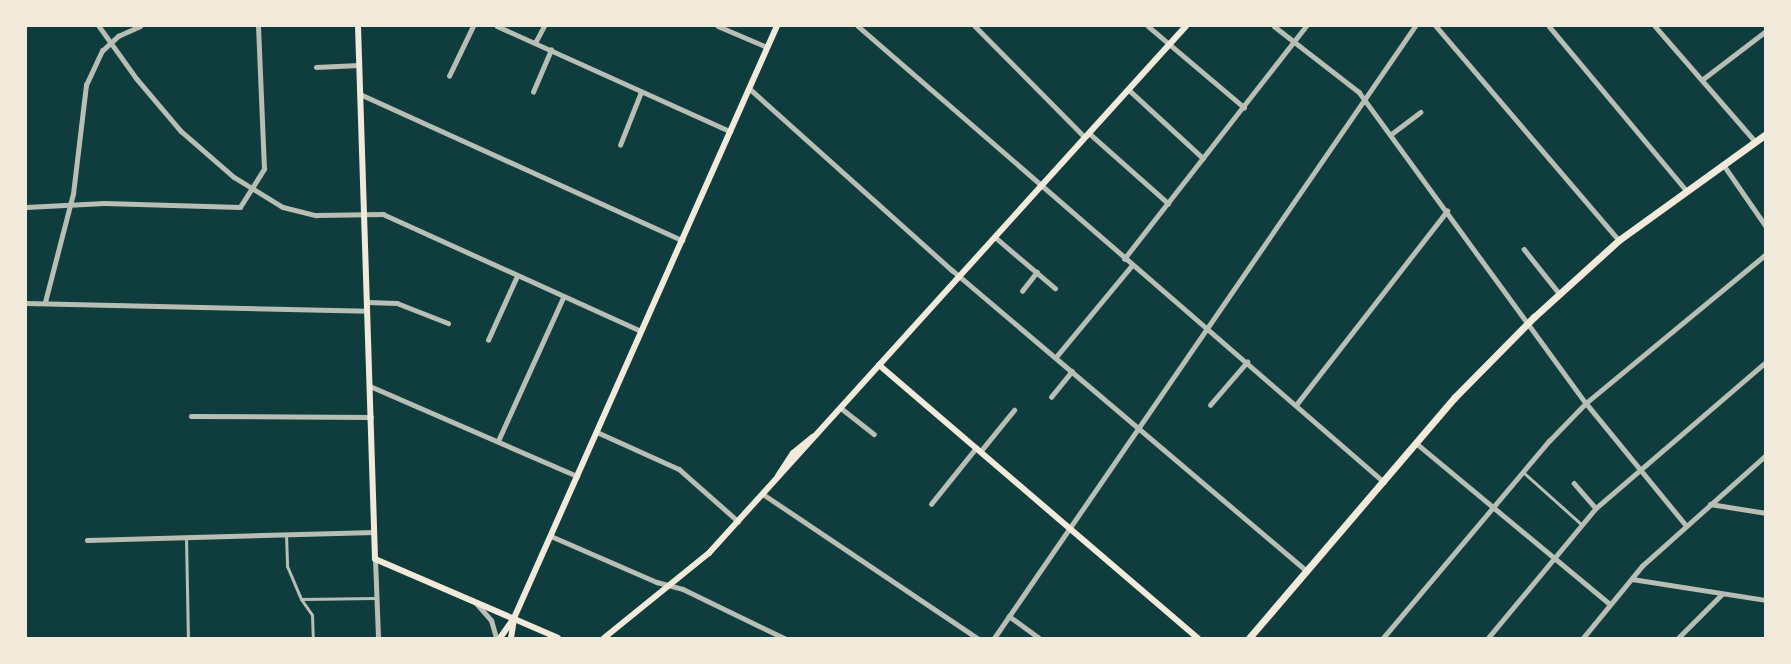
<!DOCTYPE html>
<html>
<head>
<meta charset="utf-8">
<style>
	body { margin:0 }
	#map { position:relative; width:1791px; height:664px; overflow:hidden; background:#0f3d3e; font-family:Karla,sans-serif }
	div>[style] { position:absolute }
	.pedestrian>* { height:3px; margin:-1.5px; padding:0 1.5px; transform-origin:1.5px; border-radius:1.5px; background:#b8beb3 }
	.minor>* { height:4.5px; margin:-2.25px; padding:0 2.25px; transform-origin:2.25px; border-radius:2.25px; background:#b8beb3 }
	.tertiary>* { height:5px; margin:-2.5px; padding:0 2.5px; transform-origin:2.5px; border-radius:2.5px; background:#b8beb3 }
	.secondary>* { height:6px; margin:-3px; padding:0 3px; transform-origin:3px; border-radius:3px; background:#f1e9da }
	.primary>* { height:7px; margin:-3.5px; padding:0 3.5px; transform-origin:3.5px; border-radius:3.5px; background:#f1e9da }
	span { translate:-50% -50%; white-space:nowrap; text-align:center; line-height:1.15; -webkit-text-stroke:5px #f1e9da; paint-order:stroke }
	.frame { position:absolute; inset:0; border:27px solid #f1e9da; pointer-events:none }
</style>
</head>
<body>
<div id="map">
	<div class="pedestrian">
		<div style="left:1523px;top:472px;width:78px;rotate:41.9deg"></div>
		<div style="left:286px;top:534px;width:32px;rotate:88deg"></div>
		<div style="left:287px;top:566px;width:36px;rotate:67deg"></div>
		<div style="left:301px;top:599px;width:75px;rotate:-0.8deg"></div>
		<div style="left:186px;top:537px;width:101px;rotate:88.9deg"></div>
		<div style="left:301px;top:599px;width:19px;rotate:55deg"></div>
		<div style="left:312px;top:615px;width:23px;rotate:88deg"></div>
	</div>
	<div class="minor">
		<div style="left:99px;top:26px;width:65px;rotate:54.4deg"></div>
		<div style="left:137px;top:79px;width:68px;rotate:49.8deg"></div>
		<div style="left:181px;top:131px;width:70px;rotate:41deg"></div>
		<div style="left:234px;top:177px;width:57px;rotate:31.5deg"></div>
		<div style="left:283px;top:207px;width:34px;rotate:14deg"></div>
		<div style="left:316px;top:215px;width:67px;rotate:-0.9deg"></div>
		<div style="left:383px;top:214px;width:283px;rotate:24.4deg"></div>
		<div style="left:497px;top:26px;width:256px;rotate:24.3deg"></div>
		<div style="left:718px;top:26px;width:53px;rotate:23.2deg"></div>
		<div style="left:858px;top:26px;width:696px;rotate:40.92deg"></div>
		<div style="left:975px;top:26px;width:156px;rotate:45.3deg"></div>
		<div style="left:1148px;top:26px;width:126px;rotate:40.2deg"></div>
		<div style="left:1274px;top:26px;width:108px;rotate:37.8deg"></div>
		<div style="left:1359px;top:92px;width:385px;rotate:53.9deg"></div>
		<div style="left:1586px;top:403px;width:156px;rotate:50.7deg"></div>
		<div style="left:1436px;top:26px;width:282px;rotate:49.5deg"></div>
		<div style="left:1549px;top:26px;width:215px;rotate:50.1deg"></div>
		<div style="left:1655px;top:26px;width:152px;rotate:49deg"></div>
		<div style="left:535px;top:43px;width:19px;rotate:-62deg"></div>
		<div style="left:316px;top:67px;width:43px;rotate:-2.7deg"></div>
		<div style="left:449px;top:76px;width:55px;rotate:-64.4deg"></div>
		<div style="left:1703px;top:79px;width:79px;rotate:-37.3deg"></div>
		<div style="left:749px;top:88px;width:273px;rotate:41.9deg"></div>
		<div style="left:952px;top:270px;width:465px;rotate:40.3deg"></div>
		<div style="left:1128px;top:89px;width:102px;rotate:42.6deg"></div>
		<div style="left:533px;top:92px;width:46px;rotate:-66.8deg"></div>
		<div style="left:360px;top:94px;width:354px;rotate:24.4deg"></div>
		<div style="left:1089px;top:133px;width:106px;rotate:41.5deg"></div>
		<div style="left:1390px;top:135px;width:38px;rotate:-37deg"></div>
		<div style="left:620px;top:145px;width:57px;rotate:-68.4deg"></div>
		<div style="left:1723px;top:164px;width:75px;rotate:55.3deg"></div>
		<div style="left:26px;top:207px;width:78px;rotate:-2.9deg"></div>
		<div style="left:104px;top:203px;width:136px;rotate:1.7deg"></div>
		<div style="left:240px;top:207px;width:45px;rotate:-57.7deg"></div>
		<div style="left:264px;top:169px;width:143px;rotate:-92.4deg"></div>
		<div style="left:995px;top:237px;width:79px;rotate:40.4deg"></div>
		<div style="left:1524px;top:249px;width:56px;rotate:51.5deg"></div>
		<div style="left:1124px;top:259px;width:296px;rotate:-52deg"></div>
		<div style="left:1022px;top:291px;width:24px;rotate:-52deg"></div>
		<div style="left:45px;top:302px;width:112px;rotate:-75.5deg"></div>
		<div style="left:73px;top:194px;width:110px;rotate:-83.2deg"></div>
		<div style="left:86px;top:85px;width:38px;rotate:-65deg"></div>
		<div style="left:102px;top:51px;width:22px;rotate:-43deg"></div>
		<div style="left:118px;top:36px;width:24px;rotate:-24deg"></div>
		<div style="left:367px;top:302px;width:30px;rotate:2deg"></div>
		<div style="left:397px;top:303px;width:55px;rotate:21.4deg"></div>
		<div style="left:26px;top:303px;width:341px;rotate:1.3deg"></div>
		<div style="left:488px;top:340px;width:70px;rotate:-65.6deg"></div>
		<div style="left:1056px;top:357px;width:119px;rotate:-50.4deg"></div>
		<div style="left:370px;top:386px;width:226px;rotate:23.5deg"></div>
		<div style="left:1051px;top:397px;width:33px;rotate:-51deg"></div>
		<div style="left:1210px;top:405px;width:57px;rotate:-49.3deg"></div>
		<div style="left:1296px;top:405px;width:246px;rotate:-52.1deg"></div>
		<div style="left:841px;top:408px;width:42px;rotate:38.2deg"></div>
		<div style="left:191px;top:416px;width:180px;rotate:0.3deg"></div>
		<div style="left:597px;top:432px;width:90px;rotate:24.3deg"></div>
		<div style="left:679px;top:469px;width:79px;rotate:41.4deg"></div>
		<div style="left:498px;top:441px;width:157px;rotate:-65.6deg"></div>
		<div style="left:1416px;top:443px;width:252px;rotate:39.7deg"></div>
		<div style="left:980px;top:452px;width:54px;rotate:-51deg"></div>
		<div style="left:1574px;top:483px;width:33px;rotate:49deg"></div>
		<div style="left:763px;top:494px;width:258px;rotate:33.9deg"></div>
		<div style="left:931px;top:504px;width:72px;rotate:-51.2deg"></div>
		<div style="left:1710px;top:504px;width:57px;rotate:9.1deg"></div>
		<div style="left:551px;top:536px;width:116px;rotate:23.5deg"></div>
		<div style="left:657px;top:582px;width:27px;rotate:15deg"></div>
		<div style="left:683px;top:589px;width:112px;rotate:25.9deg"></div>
		<div style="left:87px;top:540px;width:287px;rotate:-1.6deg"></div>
		<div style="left:1632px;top:579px;width:136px;rotate:8.9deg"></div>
		<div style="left:1009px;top:616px;width:37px;rotate:36deg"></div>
		<div style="left:1383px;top:638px;width:258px;rotate:-49.9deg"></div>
		<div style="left:1549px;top:441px;width:53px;rotate:-45.8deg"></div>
		<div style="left:1586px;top:403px;width:234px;rotate:-39.6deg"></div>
		<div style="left:1488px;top:638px;width:169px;rotate:-50.3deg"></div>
		<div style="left:1596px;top:508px;width:224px;rotate:-40.7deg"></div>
		<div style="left:1583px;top:638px;width:93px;rotate:-50.7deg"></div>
		<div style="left:1642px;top:566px;width:166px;rotate:-41.8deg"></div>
		<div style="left:1678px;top:638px;width:62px;rotate:-45deg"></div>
	</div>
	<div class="tertiary">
		<div style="left:375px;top:559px;width:79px;rotate:87.8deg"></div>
		<div style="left:476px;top:603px;width:23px;rotate:49deg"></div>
		<div style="left:491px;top:620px;width:19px;rotate:74deg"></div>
		<div style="left:994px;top:638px;width:743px;rotate:-55.48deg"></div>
	</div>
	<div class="secondary">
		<div style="left:358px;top:26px;width:533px;rotate:88.17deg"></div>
		<div style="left:375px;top:559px;width:199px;rotate:23.3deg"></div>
		<div style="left:879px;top:365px;width:420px;rotate:40.6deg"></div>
		<div style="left:778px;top:476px;width:27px;rotate:-57deg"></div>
		<div style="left:793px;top:453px;width:26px;rotate:-39deg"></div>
		<div style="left:500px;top:638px;width:24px;rotate:-55deg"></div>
		<div style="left:514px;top:618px;width:648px;rotate:-66.05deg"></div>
		<div style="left:511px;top:638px;width:20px;rotate:-81deg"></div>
		<div style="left:604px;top:638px;width:135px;rotate:-39deg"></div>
		<div style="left:709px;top:553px;width:711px;rotate:-47.85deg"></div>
	</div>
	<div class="primary">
		<div style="left:1249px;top:638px;width:316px;rotate:-49.5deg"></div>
		<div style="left:1454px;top:398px;width:114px;rotate:-45.4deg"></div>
		<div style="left:1534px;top:317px;width:115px;rotate:-42.2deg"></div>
		<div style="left:1619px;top:240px;width:181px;rotate:-35.8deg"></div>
	</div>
	<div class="frame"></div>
</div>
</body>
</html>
